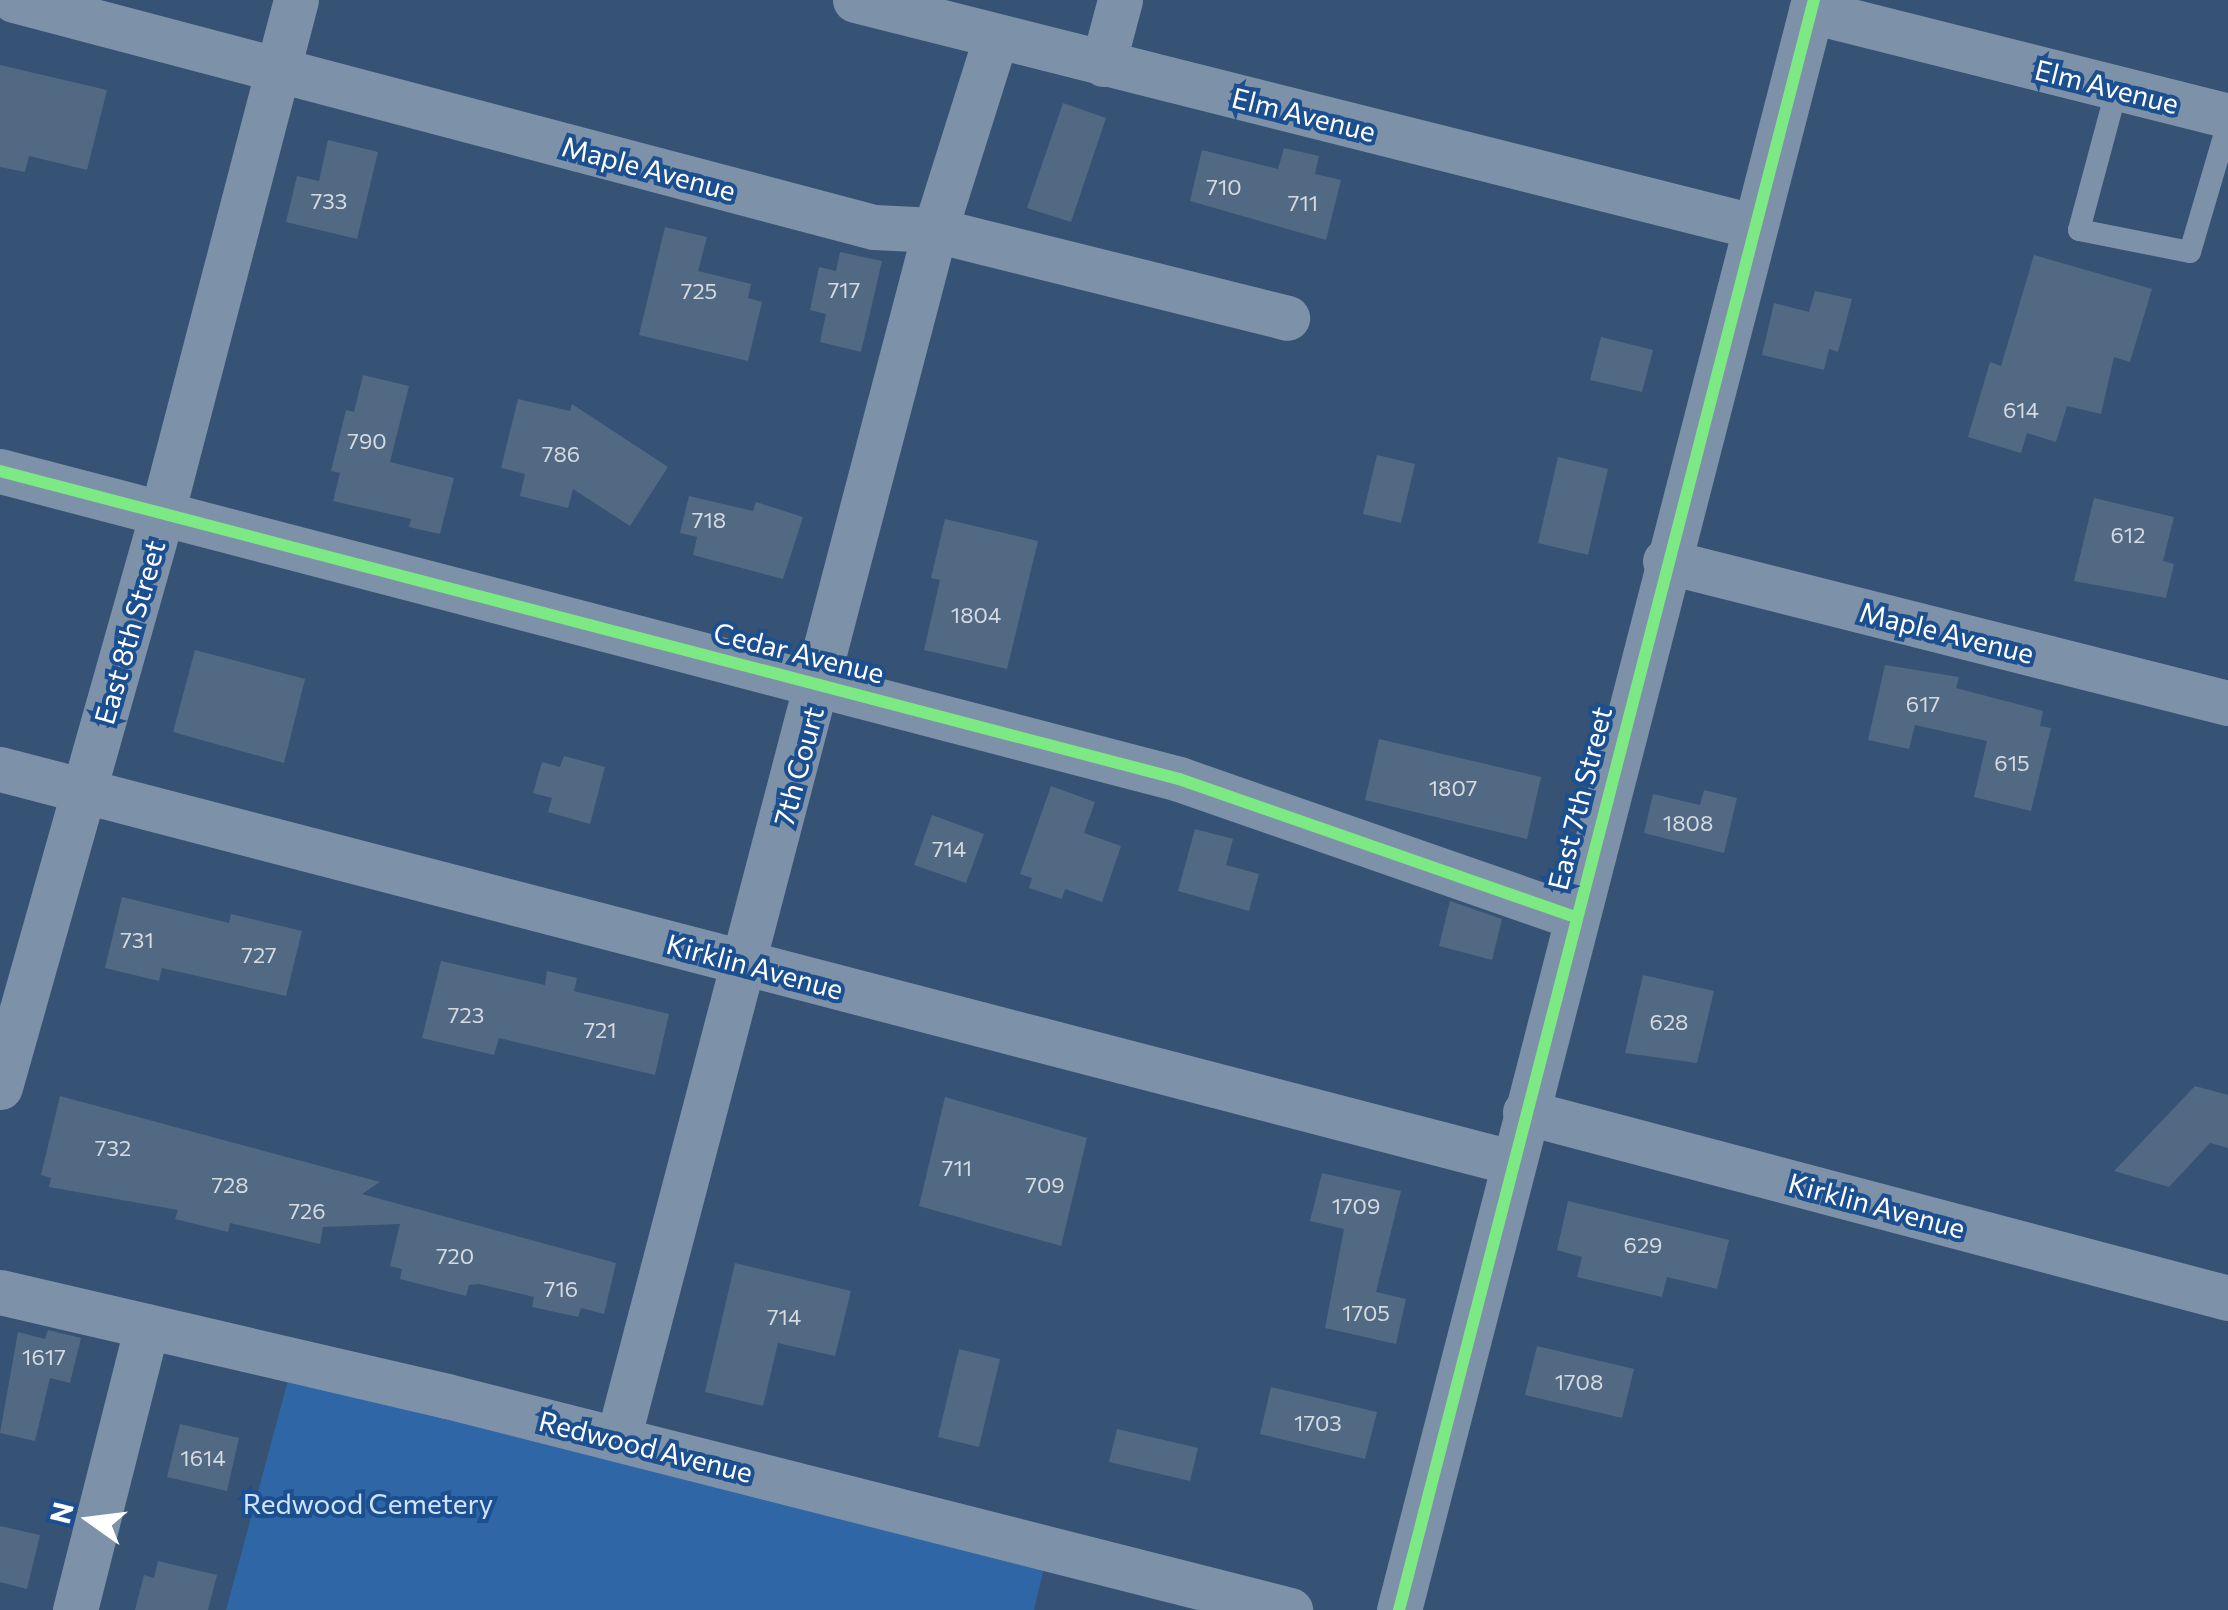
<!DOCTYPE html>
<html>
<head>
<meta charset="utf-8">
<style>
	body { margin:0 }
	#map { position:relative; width:2228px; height:1610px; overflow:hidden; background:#365274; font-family:Commissioner,sans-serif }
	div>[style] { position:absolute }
	.green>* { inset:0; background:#2f66a5 }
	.building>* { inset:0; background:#526984 }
	.service>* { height:22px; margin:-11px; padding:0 11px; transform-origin:11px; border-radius:11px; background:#7d92a8 }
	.minor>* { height:45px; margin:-22.5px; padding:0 22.5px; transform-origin:22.5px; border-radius:22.5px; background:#7d92a8 }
	.cycleway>* { height:12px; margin:-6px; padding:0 6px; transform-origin:6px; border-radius:6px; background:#7ce984 }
	span { translate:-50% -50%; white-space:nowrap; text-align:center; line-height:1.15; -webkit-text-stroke:8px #1b4f8f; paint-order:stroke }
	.number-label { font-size:22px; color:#d4dae0 }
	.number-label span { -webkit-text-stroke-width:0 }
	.street-label { font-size:28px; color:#fff }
	.park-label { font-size:28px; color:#cfe3fa }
	.north { position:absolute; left:40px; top:1470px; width:100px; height:100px; -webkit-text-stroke:8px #1b4f8f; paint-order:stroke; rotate:284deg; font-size:28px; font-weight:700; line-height:40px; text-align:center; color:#fff }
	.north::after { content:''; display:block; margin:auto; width:35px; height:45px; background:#fff; clip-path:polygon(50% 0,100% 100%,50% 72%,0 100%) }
</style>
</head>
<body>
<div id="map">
	<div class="green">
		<div style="clip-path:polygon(290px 1373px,1045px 1564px,1034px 1610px,226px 1610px)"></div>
	</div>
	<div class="building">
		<div style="clip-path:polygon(0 65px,107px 90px,87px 170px,29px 156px,25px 172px,0 167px)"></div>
		<div style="clip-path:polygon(1063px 103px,1106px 118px,1071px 222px,1027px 208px)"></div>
		<div style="clip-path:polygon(328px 140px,378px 152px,357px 239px,286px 222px,297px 176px,319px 181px)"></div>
		<div style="clip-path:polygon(1284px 148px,1319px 156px,1315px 174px,1341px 180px,1326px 240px,1190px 201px,1202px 150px,1278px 169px)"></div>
		<div style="clip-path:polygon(665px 227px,707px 237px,698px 271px,751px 284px,748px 298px,762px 302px,748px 361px,639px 335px)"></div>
		<div style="clip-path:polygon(840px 252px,882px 261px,861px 352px,820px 342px,826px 314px,810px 310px,819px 267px,836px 271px)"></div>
		<div style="clip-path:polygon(2034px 255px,2152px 289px,2130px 362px,2114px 357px,2101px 414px,2067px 406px,2056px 442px,2027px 433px,2021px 453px,1968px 437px,1990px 362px,2001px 366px)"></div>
		<div style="clip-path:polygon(1815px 291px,1852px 299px,1838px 352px,1829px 349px,1824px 370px,1762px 355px,1774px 303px,1809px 312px)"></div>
		<div style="clip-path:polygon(1601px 337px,1653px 350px,1642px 392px,1590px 380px)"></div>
		<div style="clip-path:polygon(363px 375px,409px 386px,390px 462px,454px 478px,440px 534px,409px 527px,411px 519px,333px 501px,340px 473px,331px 471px,346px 410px,354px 412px)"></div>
		<div style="clip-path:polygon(518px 399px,570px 411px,572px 404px,668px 467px,630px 526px,573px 489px,568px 508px,520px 496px,525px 474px,501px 468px)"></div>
		<div style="clip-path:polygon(1377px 455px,1415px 464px,1401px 523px,1363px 514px)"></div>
		<div style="clip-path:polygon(1558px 457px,1608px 469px,1588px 555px,1538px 543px)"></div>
		<div style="clip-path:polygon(689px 496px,753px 511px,756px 502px,803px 517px,783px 579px,693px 555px,697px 537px,680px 533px)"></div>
		<div style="clip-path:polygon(2094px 498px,2174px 517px,2163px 561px,2174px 564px,2166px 598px,2074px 581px)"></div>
		<div style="clip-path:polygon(945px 519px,1038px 541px,1007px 669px,924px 650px,940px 580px,931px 578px)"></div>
		<div style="clip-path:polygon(195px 650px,305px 679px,284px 763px,173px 732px)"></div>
		<div style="clip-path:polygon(1885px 665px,1959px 677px,1956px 688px,2043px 711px,2040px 726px,2051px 728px,2031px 811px,1974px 797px,1987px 741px,1915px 725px,1909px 749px,1868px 740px)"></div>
		<div style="clip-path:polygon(1379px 739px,1541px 777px,1527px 839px,1365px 800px)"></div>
		<div style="clip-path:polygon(564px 756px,605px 767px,590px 824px,548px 812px,552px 798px,533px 793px,542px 762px,560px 767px)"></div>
		<div style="clip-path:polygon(1051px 786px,1095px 802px,1084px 833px,1121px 846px,1102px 902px,1065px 889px,1062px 899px,1029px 888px,1032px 878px,1020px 874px)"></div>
		<div style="clip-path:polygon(1704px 790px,1737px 798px,1724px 853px,1644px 833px,1653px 794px,1700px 805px)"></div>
		<div style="clip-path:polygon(932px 815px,984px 834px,966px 883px,914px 865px)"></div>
		<div style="clip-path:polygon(1195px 829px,1233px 839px,1226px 865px,1259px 874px,1249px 911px,1178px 891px)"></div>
		<div style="clip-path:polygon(122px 897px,229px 923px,231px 914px,302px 931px,286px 996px,162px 968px,159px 981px,105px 968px)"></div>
		<div style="clip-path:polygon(1450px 901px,1502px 919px,1492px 960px,1439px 946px)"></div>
		<div style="clip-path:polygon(441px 961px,545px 985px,547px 971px,577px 978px,574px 991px,669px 1014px,655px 1075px,499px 1038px,494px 1055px,422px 1038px)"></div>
		<div style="clip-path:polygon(1643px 975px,1714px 991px,1697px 1063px,1625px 1053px)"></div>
		<div style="clip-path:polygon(2195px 1086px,2228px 1095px,2228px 1148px,2210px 1143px,2169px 1187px,2114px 1171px)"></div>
		<div style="clip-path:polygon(60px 1096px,380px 1182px,362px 1194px,616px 1263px,604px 1314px,581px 1308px,578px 1317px,532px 1307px,534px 1297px,479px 1284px,469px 1285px,466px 1296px,400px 1279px,402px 1269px,390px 1266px,400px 1224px,323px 1227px,320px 1244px,230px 1223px,228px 1232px,175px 1219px,178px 1210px,49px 1187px,51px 1178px,41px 1175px)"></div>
		<div style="clip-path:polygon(945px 1097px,1087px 1138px,1061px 1246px,919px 1206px)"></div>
		<div style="clip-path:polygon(1322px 1173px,1401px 1191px,1376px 1292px,1406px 1299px,1396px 1344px,1325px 1328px,1344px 1229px,1310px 1221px)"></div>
		<div style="clip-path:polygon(1568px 1201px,1729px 1240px,1717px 1289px,1667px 1277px,1662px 1297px,1577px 1277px,1582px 1257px,1557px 1250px)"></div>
		<div style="clip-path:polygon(735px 1263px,851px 1291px,835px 1356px,778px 1343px,763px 1406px,705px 1392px)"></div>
		<div style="clip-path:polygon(48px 1330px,81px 1338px,70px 1383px,50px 1378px,35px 1441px,0 1433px,18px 1332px,45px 1339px)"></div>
		<div style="clip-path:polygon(1537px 1346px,1634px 1369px,1622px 1418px,1525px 1395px)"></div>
		<div style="clip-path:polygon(959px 1349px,1000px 1359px,979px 1447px,938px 1437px)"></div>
		<div style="clip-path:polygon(1271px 1387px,1377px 1412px,1365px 1459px,1260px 1434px)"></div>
		<div style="clip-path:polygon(180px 1424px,239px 1438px,227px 1491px,167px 1477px)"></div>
		<div style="clip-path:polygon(1117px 1429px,1198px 1448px,1190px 1481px,1109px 1462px)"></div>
		<div style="clip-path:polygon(0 1526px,40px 1535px,27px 1589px,0 1582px)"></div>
		<div style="clip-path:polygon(158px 1561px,217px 1575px,208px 1610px,135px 1610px,144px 1575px,154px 1578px)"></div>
	</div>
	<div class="service">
		<div style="left:2117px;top:88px;width:147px;rotate:105deg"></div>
		<div style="left:2079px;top:230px;width:113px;rotate:11.2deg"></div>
		<div style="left:2190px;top:252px;width:134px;rotate:-73.6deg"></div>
	</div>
	<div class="minor">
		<div style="left:14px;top:0;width:889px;rotate:14.79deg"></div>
		<div style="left:874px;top:227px;width:61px;rotate:2.8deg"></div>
		<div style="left:935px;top:230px;width:363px;rotate:14deg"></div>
		<div style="left:855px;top:0;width:926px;rotate:14.13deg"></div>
		<div style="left:1811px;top:11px;width:430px;rotate:14.1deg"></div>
		<div style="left:1103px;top:64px;width:66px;rotate:-75.1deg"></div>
		<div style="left:0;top:471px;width:1219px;rotate:14.64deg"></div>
		<div style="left:1179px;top:779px;width:419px;rotate:19.2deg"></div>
		<div style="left:1665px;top:561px;width:581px;rotate:14.16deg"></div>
		<div style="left:0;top:769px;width:1561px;rotate:14.58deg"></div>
		<div style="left:0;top:1087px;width:592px;rotate:-74.23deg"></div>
		<div style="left:161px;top:517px;width:534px;rotate:-75.37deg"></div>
		<div style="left:1525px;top:1112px;width:727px;rotate:14.82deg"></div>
		<div style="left:0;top:1292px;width:459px;rotate:13.1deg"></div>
		<div style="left:447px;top:1396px;width:870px;rotate:14.24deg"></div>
		<div style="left:618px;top:1439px;width:1250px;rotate:-75.31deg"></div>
		<div style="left:935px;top:230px;width:202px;rotate:-72.5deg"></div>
		<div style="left:75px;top:1610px;width:293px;rotate:-75.8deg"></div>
		<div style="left:1399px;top:1610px;width:1663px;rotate:-75.55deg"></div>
	</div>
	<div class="cycleway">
		<div style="left:0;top:471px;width:1219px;rotate:14.64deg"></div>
		<div style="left:1179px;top:779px;width:419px;rotate:19.2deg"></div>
		<div style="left:1399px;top:1610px;width:1663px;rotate:-75.55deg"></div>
	</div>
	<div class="number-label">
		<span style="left:1224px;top:187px">710</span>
		<span style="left:329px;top:201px">733</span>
		<span style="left:1303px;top:203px">711</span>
		<span style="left:844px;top:290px">717</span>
		<span style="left:699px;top:291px">725</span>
		<span style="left:2021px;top:410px">614</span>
		<span style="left:367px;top:441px">790</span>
		<span style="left:561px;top:454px">786</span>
		<span style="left:709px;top:520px">718</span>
		<span style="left:2128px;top:535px">612</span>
		<span style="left:976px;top:615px">1804</span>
		<span style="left:1923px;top:704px">617</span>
		<span style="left:2012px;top:763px">615</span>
		<span style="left:1453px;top:788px">1807</span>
		<span style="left:1688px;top:823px">1808</span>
		<span style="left:949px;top:849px">714</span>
		<span style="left:137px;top:940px">731</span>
		<span style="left:259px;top:955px">727</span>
		<span style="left:466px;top:1015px">723</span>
		<span style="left:1669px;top:1022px">628</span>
		<span style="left:600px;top:1030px">721</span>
		<span style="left:113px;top:1148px">732</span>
		<span style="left:957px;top:1168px">711</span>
		<span style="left:230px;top:1185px">728</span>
		<span style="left:1045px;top:1185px">709</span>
		<span style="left:1356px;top:1206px">1709</span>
		<span style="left:307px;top:1211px">726</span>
		<span style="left:1643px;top:1245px">629</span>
		<span style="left:455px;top:1256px">720</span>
		<span style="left:561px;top:1289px">716</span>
		<span style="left:1366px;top:1313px">1705</span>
		<span style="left:784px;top:1317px">714</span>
		<span style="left:44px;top:1357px">1617</span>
		<span style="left:1579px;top:1382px">1708</span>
		<span style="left:1318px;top:1423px">1703</span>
		<span style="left:203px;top:1458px">1614</span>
	</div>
	<div class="street-label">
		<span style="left:2107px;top:86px;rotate:14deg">Elm Avenue</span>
		<span style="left:1304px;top:114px;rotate:14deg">Elm Avenue</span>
		<span style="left:649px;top:168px;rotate:15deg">Maple Avenue</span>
		<span style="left:129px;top:632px;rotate:-74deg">East 8th Street</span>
		<span style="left:1947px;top:632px;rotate:14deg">Maple Avenue</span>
		<span style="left:799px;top:652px;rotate:14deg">Cedar Avenue</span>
		<span style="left:798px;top:766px;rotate:-75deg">7th Court</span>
		<span style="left:1579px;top:798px;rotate:-76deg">East 7th Street</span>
		<span style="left:755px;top:966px;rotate:15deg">Kirklin Avenue</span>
		<span style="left:1877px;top:1205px;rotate:15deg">Kirklin Avenue</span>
		<span style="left:646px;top:1446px;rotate:14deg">Redwood Avenue</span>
	</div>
	<div class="park-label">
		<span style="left:368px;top:1503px">Redwood Cemetery</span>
	</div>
	<div class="north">N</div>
</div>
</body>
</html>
